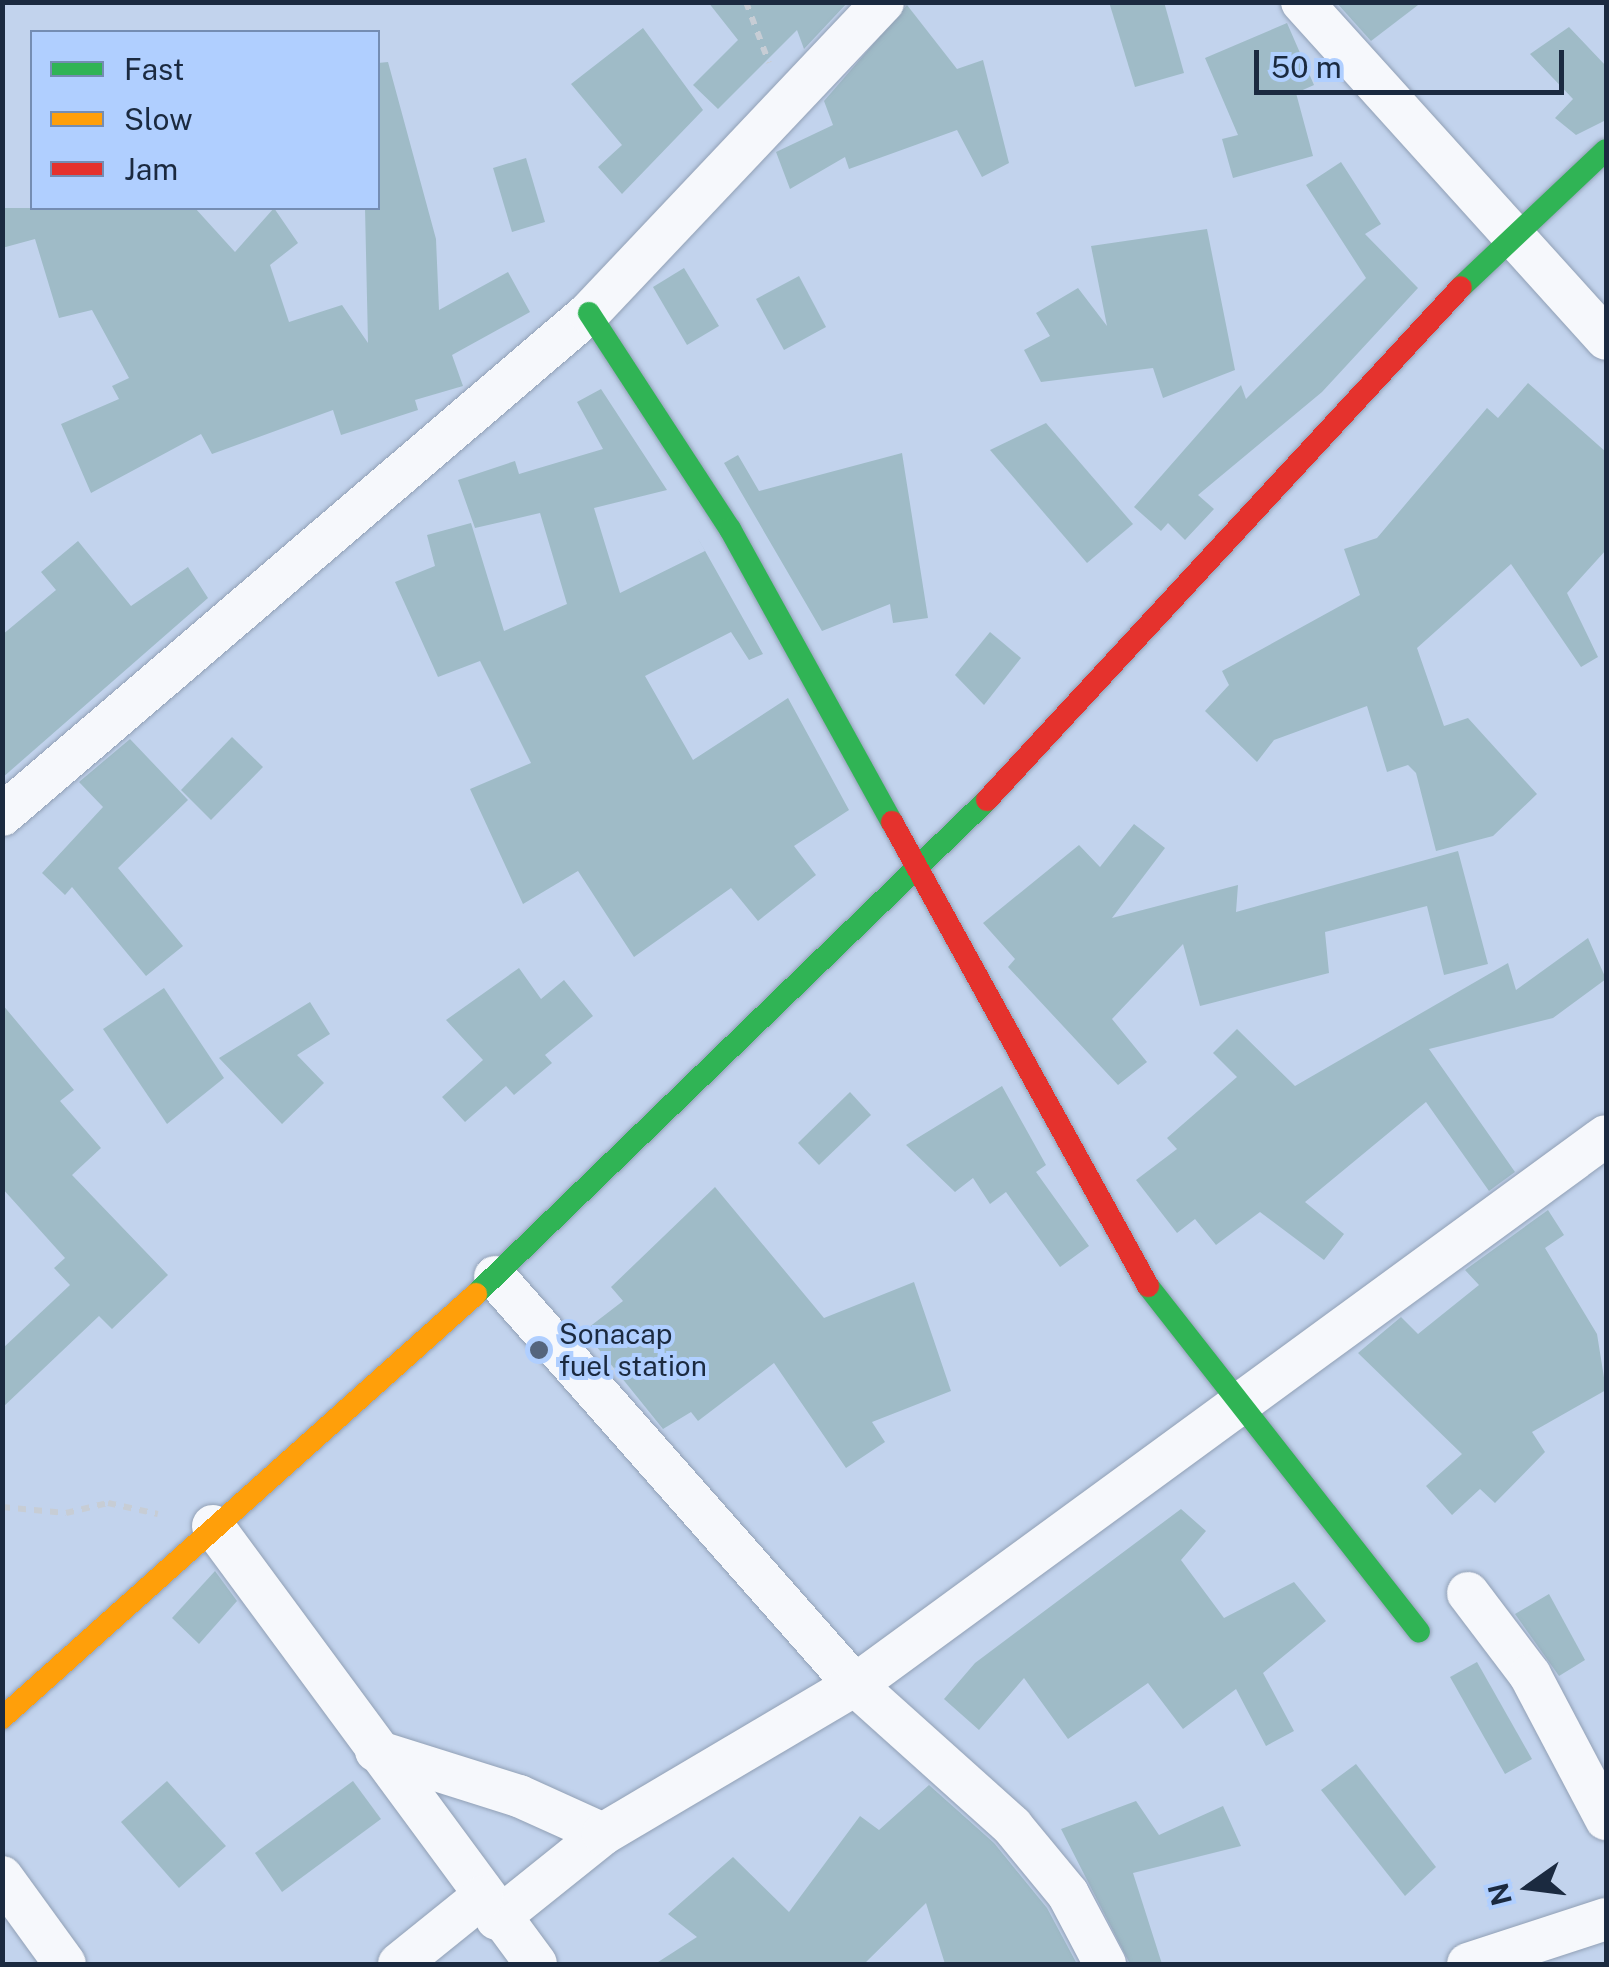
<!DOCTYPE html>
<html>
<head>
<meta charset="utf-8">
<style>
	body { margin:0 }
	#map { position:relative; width:1609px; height:1967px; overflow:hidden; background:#c2d3ed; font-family:"Public Sans",sans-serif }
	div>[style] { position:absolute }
	.building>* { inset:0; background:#9fbbc7 }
	.path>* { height:6px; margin-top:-3px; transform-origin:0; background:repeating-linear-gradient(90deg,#c7cdd5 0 8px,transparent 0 16px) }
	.roads { filter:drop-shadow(0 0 2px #91a0b5) drop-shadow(0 0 2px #91a0b5) }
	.street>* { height:42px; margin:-21px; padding:0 21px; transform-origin:21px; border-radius:21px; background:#f6f8fc }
	.fast>* { height:22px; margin:-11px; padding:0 11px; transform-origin:11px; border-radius:11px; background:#30b455 }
	.slow>* { height:22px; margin:-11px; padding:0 11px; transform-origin:11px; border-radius:11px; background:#ff9f0a }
	.jam>* { height:22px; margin:-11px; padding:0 11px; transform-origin:11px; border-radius:11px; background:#e5322d }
	.dots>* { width:28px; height:28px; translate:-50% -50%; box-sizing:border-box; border:5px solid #b0cfff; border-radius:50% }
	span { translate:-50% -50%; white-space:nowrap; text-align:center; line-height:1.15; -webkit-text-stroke:8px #b0cfff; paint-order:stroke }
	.poi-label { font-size:28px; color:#1b2a40 }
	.left { translate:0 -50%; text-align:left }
	.frame { position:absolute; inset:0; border:5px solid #1b2a40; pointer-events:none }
	.legend { position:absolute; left:30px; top:30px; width:350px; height:180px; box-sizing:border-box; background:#b0cfff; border:2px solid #748db3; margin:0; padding:12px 18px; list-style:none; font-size:30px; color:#1b2a40 }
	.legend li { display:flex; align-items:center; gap:20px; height:50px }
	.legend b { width:50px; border:2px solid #748db3 }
	.north { position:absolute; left:1479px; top:1837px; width:100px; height:100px; -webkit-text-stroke:8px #b0cfff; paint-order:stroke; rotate:256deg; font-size:28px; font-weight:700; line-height:40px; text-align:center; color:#1b2a40 }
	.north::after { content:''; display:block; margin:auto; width:35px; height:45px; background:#1b2a40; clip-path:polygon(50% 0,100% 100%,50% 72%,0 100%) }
	.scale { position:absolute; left:1254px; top:50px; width:310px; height:45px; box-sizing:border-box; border:5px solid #1b2a40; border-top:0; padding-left:12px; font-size:30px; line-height:35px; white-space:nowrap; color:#1b2a40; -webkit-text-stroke:8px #b0cfff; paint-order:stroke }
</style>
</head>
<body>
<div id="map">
	<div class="building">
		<div style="clip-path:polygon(708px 2px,848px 2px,804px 49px,797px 30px,718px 109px,693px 85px,738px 40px)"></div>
		<div style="clip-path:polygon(1109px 2px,1164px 2px,1184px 73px,1135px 87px)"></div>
		<div style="clip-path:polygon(1336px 2px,1422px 2px,1371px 41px)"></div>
		<div style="clip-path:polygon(907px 5px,957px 69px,983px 60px,1009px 163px,982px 177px,957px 130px,849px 169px,845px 157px,790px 189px,776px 152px,833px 125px,824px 101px)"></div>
		<div style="clip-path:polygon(1287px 23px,1314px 85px,1296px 93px,1313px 156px,1233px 178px,1222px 139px,1238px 135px,1205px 58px)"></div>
		<div style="clip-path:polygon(1569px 27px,1606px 66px,1606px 120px,1576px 135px,1555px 118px,1573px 99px,1530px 54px)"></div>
		<div style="clip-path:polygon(643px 28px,703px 110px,622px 194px,598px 167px,622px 145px,571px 84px)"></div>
		<div style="clip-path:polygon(388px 62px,436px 239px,439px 310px,508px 272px,530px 312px,452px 355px,463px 386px,415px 400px,418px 410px,341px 435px,333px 410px,212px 454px,201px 434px,91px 493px,61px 424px,119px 399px,112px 386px,129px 378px,92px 310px,59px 318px,35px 239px,2px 248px,2px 208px,195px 208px,235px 252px,274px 208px,298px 243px,270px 265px,289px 322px,342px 305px,368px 343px,365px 208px,378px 208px,378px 63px)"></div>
		<div style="clip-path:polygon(526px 158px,545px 222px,512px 232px,493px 168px)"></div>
		<div style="clip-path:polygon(1341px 162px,1381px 224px,1365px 234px,1418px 288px,1322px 392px,1198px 495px,1214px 509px,1185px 540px,1168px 523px,1161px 531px,1134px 507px,1241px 385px,1246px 399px,1366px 278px,1306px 185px)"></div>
		<div style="clip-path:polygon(1207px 229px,1235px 370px,1163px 398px,1153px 368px,1041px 382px,1024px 350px,1050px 336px,1036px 313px,1078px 288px,1107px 326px,1091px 246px)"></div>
		<div style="clip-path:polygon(684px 268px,719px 326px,687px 345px,653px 287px)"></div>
		<div style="clip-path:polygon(799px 276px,826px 327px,784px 350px,756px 299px)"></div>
		<div style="clip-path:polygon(1528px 383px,1606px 452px,1606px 550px,1567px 593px,1598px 657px,1581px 667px,1511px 564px,1417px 648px,1444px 726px,1468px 718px,1537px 794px,1493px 836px,1436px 851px,1416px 773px,1408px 765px,1387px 772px,1367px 706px,1274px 740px,1257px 762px,1205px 711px,1229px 685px,1222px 671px,1360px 595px,1344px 549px,1377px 538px,1487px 408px,1498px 418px)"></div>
		<div style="clip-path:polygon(601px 389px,667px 490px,594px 508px,620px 593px,705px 551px,695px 533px,763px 654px,749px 660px,731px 632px,645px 676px,693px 760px,788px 698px,849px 810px,794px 846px,816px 875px,758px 921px,731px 888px,634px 957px,578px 871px,523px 904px,470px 789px,531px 763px,480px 661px,438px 677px,395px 582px,435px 566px,427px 535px,471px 523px,504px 631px,567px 604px,540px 513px,475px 528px,458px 480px,515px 461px,519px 474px,603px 449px,577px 402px)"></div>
		<div style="clip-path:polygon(1046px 423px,1133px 524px,1087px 563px,990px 450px)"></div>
		<div style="clip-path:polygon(902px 453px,928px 618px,893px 623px,890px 604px,822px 631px,724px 463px,738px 455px,759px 491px)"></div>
		<div style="clip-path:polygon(78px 541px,131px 606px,188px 567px,208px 598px,2px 778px,2px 635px,56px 590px,41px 572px)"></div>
		<div style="clip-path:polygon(990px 632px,1021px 658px,984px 705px,955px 675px)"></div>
		<div style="clip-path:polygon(232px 737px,263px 767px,211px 820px,181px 790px)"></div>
		<div style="clip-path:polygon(130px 739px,188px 800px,118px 868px,183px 946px,146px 976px,72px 887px,65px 895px,42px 873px,103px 807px,79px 782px)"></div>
		<div style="clip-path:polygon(1134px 824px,1165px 848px,1112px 918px,1238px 885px,1236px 912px,1458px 851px,1488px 964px,1444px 975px,1427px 906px,1325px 932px,1329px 973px,1200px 1006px,1183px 944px,1112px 1019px,1147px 1062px,1118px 1085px,1008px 967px,1015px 959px,983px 923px,1079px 845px,1100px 867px)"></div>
		<div style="clip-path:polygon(1588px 938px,1606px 979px,1553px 1018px,1429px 1049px,1515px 1172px,1489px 1191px,1426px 1102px,1305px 1202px,1344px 1234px,1324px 1260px,1260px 1212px,1216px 1245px,1195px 1219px,1177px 1233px,1136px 1180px,1177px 1149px,1167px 1138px,1237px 1077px,1213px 1053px,1237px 1029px,1295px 1086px,1508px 963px,1516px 990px)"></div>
		<div style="clip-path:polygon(519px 968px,541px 999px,564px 980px,593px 1016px,545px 1055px,552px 1063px,514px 1095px,506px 1086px,465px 1122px,442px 1097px,483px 1060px,446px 1020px)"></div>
		<div style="clip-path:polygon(164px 988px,224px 1078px,167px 1124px,103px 1029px)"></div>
		<div style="clip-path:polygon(310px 1002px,330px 1034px,297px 1055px,324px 1083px,282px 1124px,219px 1058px)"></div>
		<div style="clip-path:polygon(2px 1004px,74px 1090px,60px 1101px,101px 1148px,72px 1175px,168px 1275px,112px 1329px,99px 1316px,2px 1408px,2px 1349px,70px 1285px,54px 1268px,65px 1258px,2px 1188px)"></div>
		<div style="clip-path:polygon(1002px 1086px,1046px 1165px,1036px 1172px,1089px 1246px,1060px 1267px,1006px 1192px,990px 1204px,973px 1178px,955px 1192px,906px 1145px)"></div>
		<div style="clip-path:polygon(850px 1092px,871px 1115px,819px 1165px,798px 1143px)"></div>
		<div style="clip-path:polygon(715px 1187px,824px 1318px,914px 1282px,951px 1391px,872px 1422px,885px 1442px,846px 1468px,774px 1363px,698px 1421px,691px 1412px,663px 1429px,584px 1331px,623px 1301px,611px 1287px)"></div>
		<div style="clip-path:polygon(1548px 1210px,1564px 1235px,1545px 1248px,1597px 1334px,1606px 1390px,1532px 1432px,1545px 1452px,1495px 1503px,1480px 1489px,1452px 1515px,1426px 1486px,1462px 1454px,1358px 1353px,1401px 1317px,1418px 1334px,1479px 1285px,1465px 1270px)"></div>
		<div style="clip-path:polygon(1181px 1509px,1206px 1531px,1181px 1560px,1224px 1618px,1294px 1582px,1326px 1621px,1263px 1673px,1294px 1731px,1266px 1746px,1236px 1689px,1183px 1729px,1148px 1683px,1068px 1739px,1024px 1678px,979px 1730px,944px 1699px,975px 1663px)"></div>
		<div style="clip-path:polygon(215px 1571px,237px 1601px,199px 1644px,172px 1618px)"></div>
		<div style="clip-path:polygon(1549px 1594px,1585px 1660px,1559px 1676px,1515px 1614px)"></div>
		<div style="clip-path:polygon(1477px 1662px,1532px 1759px,1505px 1774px,1450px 1677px)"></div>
		<div style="clip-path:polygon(1356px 1764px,1436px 1867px,1405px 1896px,1321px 1790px)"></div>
		<div style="clip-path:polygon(167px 1781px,226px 1846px,179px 1888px,121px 1822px)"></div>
		<div style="clip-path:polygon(353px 1781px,381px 1819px,282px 1892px,255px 1853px)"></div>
		<div style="clip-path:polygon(929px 1785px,994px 1843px,1047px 1908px,1077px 1964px,945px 1964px,926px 1903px,864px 1964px,655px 1964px,697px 1937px,668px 1914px,733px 1857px,789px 1912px,860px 1816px,879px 1830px)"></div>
		<div style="clip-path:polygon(1136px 1801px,1159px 1835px,1223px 1806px,1241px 1846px,1133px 1873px,1162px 1964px,1130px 1964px,1061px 1829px)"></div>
	</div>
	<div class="path">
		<div style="left:746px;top:2px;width:65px;rotate:69.3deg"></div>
		<div style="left:2px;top:1507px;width:64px;rotate:5.4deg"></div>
		<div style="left:66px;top:1513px;width:43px;rotate:-13.4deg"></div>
		<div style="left:108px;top:1503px;width:51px;rotate:12.4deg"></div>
	</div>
	<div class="roads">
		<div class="street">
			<div style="left:1302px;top:2px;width:454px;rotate:47.9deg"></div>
			<div style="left:2px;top:815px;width:772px;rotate:-40.54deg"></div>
			<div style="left:589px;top:313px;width:428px;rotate:-46.6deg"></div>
			<div style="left:495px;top:1277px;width:544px;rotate:48.58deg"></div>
			<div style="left:855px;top:1685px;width:211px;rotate:41.9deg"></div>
			<div style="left:1012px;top:1826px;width:88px;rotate:50.5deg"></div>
			<div style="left:1068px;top:1894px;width:79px;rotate:62.1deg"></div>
			<div style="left:213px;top:1526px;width:544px;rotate:53.59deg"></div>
			<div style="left:1468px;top:1593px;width:103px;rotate:52.9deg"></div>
			<div style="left:1530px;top:1675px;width:163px;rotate:62.2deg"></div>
			<div style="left:376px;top:1751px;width:150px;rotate:17.5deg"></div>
			<div style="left:519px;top:1796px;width:92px;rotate:24.3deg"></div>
			<div style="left:603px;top:1834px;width:136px;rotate:141.3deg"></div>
			<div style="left:603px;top:1834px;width:293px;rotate:-30.6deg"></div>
			<div style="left:855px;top:1685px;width:930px;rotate:-36.17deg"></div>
			<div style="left:2px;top:1877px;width:107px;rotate:54.1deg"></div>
			<div style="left:399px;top:1964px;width:107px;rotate:-38.9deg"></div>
			<div style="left:1468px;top:1964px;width:145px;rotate:-18.1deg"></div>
		</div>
		<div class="fast">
			<div style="left:1461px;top:287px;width:199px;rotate:-43.4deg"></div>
			<div style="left:589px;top:313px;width:258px;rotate:56.9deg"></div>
			<div style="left:730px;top:529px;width:335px;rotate:61.1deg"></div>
			<div style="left:1148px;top:1286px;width:439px;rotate:51.9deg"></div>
			<div style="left:476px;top:1294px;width:711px;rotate:-44.03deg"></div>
		</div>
		<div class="slow">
			<div style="left:2px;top:1718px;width:636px;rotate:-41.81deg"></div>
		</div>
		<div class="jam">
			<div style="left:987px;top:800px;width:698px;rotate:-47.26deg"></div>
			<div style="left:892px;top:822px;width:530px;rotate:61.11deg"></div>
		</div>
	</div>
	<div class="dots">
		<div style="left:539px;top:1350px;background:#55657d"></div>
	</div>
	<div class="poi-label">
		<span class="left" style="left:559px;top:1350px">Sonacap<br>fuel station</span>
	</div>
	<div class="frame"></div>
	<ul class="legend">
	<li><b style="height:12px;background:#30b455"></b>Fast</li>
	<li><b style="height:12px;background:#ff9f0a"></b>Slow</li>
	<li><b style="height:12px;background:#e5322d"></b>Jam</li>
	</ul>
	<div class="north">N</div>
	<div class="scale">50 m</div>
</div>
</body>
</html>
